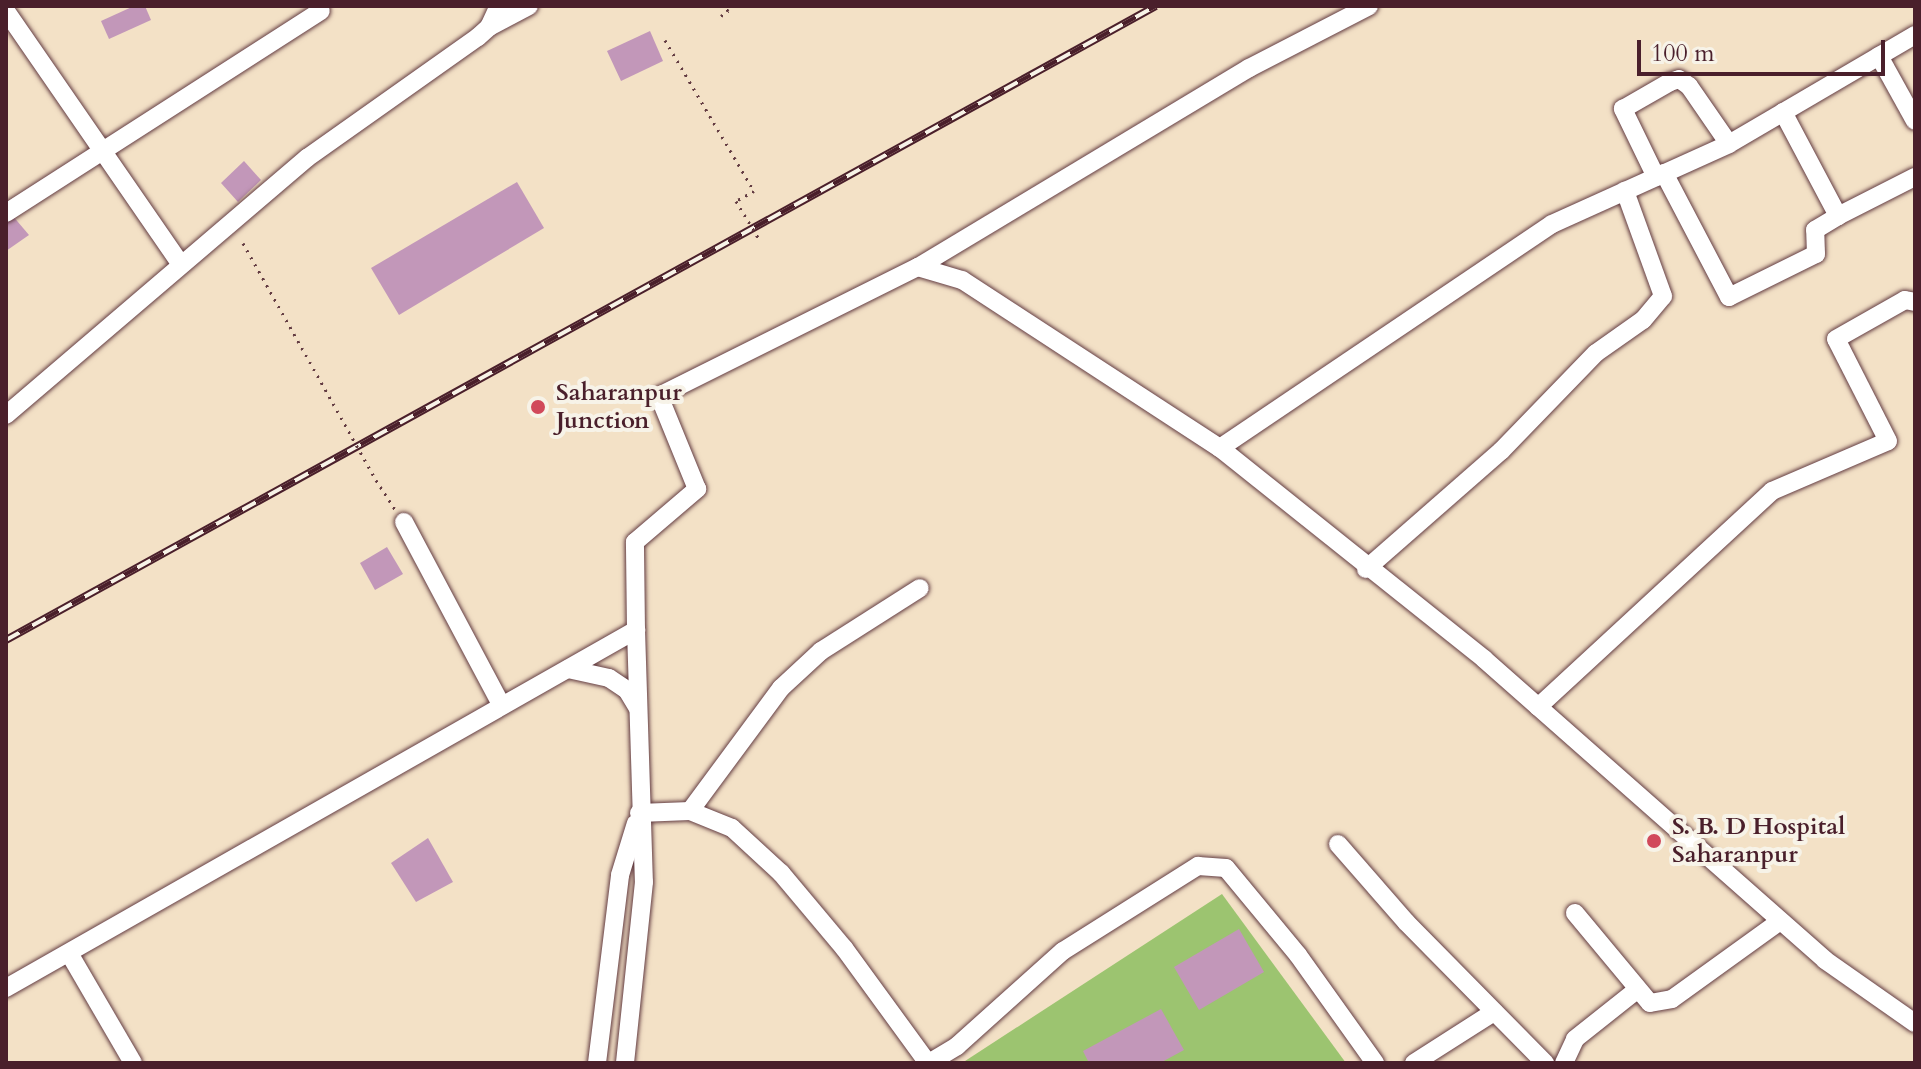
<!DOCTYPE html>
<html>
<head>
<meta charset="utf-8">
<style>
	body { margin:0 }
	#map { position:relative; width:1921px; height:1069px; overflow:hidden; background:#f3e1c6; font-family:Cardo,serif }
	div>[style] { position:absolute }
	.green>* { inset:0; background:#9cc470 }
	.building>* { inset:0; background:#c297b9 }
	.path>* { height:3px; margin-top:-1.5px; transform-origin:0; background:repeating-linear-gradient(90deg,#633c42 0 2px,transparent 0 8px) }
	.roads { filter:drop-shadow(0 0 2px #633c42) drop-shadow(0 0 2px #633c42) }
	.minor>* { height:18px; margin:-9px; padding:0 9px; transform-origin:9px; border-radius:9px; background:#fff }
	.rail>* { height:8px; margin-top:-4px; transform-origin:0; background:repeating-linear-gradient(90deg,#f7f3e8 0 15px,#4a1f2b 0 30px); box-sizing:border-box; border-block:2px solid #4a1f2b }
	.path-bridge>* { height:3px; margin-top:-1.5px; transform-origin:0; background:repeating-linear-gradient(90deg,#633c42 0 2px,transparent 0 8px) }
	.dots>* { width:22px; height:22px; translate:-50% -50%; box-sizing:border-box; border:4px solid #f7f3e8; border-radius:50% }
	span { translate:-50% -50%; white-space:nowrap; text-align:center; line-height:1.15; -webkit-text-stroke:8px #f7f3e8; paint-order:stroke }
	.poi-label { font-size:24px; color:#4a1f2b; font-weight:700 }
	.left { translate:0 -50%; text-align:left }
	.frame { position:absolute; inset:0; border:8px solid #4a1f2b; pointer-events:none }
	.scale { position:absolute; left:1637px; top:40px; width:248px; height:36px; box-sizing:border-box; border:4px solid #4a1f2b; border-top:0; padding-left:10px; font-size:24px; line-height:28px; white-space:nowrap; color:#4a1f2b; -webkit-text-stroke:6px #f7f3e8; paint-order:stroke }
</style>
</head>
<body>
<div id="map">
	<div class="green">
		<div style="clip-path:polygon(1222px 894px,1346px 1063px,962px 1063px)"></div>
	</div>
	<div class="building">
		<div style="clip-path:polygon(134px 6px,145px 6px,151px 20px,109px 39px,101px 21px)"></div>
		<div style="clip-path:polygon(650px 31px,663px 61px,621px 81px,607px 51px)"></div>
		<div style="clip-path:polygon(244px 161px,261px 180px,238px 202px,221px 183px)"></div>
		<div style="clip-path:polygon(517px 182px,544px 228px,399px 315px,371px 268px)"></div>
		<div style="clip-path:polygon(12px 215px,29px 235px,6px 251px,6px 219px)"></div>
		<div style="clip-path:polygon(387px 547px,403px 574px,375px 590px,360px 563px)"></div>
		<div style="clip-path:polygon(428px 838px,453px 882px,416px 902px,391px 863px)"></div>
		<div style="clip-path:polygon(1239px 929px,1264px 972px,1199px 1010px,1174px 967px)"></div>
		<div style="clip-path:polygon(1161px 1009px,1184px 1050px,1160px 1063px,1089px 1063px,1083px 1051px)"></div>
	</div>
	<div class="path">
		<div style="left:721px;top:16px;width:9px;rotate:-36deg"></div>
		<div style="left:728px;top:11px;width:6px;rotate:-121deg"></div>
		<div style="left:376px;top:480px;width:35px;rotate:57deg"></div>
	</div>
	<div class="roads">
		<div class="minor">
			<div style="left:6px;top:11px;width:306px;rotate:55.4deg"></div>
			<div style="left:489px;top:27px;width:45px;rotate:-27.7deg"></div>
			<div style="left:1879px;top:56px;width:74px;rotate:61deg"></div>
			<div style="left:1783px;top:112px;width:118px;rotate:62.1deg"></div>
			<div style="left:1838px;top:216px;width:86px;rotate:-26.9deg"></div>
			<div style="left:1664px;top:173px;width:140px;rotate:62.3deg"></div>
			<div style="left:1729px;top:297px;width:97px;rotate:-26.3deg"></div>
			<div style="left:1816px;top:254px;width:24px;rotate:-92deg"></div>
			<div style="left:1815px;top:230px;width:27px;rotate:-31deg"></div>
			<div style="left:1656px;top:177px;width:76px;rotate:-115.9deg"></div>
			<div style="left:1623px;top:109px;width:54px;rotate:-29.9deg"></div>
			<div style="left:1670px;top:82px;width:9px;rotate:-18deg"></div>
			<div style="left:1679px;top:79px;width:12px;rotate:35deg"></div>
			<div style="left:1689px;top:86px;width:70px;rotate:55.4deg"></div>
			<div style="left:6px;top:213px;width:374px;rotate:-32.7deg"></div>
			<div style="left:918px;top:267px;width:386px;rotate:-31deg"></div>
			<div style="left:1249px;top:68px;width:135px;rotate:-27.3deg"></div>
			<div style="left:6px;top:415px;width:396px;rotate:-40.5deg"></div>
			<div style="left:307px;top:158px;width:209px;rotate:-35.3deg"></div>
			<div style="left:478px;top:37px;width:15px;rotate:-42deg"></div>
			<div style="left:489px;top:27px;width:23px;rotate:-65deg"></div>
			<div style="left:1220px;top:448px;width:400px;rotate:-34deg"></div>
			<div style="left:1552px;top:224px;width:194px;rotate:-24.3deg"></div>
			<div style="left:1729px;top:144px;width:216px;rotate:-30.4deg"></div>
			<div style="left:404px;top:522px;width:208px;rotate:62deg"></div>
			<div style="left:1366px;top:569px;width:179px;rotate:-41.2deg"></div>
			<div style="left:1501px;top:451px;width:136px;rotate:-45.9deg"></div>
			<div style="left:1596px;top:353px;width:57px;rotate:-35.1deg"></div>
			<div style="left:1643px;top:320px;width:31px;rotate:-50deg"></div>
			<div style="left:1663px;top:296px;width:112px;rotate:-109.9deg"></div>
			<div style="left:636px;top:630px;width:88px;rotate:-90.7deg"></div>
			<div style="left:635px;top:542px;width:82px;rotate:-40.5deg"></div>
			<div style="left:697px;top:489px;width:100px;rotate:-112.2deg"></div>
			<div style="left:659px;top:396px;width:289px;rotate:-26.5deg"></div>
			<div style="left:918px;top:267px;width:46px;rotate:16.5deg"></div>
			<div style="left:962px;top:280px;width:308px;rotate:33.1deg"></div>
			<div style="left:1220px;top:448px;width:338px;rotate:38.6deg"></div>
			<div style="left:1484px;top:659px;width:455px;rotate:41.4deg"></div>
			<div style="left:1825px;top:960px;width:110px;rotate:35deg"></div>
			<div style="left:568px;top:669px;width:42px;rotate:12.4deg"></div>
			<div style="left:609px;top:678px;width:22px;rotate:34deg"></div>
			<div style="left:627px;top:690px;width:21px;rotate:59deg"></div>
			<div style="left:1538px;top:707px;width:318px;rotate:-42.7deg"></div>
			<div style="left:1772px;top:491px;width:126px;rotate:-23.3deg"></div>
			<div style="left:1888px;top:441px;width:114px;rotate:-117deg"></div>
			<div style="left:1836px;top:339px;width:79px;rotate:-29.5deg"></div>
			<div style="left:1905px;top:300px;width:10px;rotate:11deg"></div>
			<div style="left:690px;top:811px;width:153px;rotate:-53.5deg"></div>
			<div style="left:781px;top:688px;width:54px;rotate:-42.8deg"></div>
			<div style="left:821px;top:651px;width:117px;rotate:-32.5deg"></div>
			<div style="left:639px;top:813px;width:51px;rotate:-2.2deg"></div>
			<div style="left:690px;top:811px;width:45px;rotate:22deg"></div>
			<div style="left:732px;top:828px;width:67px;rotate:42.6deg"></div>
			<div style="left:781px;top:873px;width:98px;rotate:50deg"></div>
			<div style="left:844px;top:948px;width:142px;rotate:53.9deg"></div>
			<div style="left:1338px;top:844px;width:103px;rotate:48.9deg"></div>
			<div style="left:1406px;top:922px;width:198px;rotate:45.4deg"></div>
			<div style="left:1575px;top:913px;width:117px;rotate:50.2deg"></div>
			<div style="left:1650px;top:1003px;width:22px;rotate:-10deg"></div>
			<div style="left:1672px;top:999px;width:133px;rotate:-35.8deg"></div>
			<div style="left:69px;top:953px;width:127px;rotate:59.8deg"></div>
			<div style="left:6px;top:988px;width:725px;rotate:-29.61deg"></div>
			<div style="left:636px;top:630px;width:252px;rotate:88.2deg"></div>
			<div style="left:644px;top:882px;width:182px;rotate:96deg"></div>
			<div style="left:597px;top:1063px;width:189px;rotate:-83deg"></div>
			<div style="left:620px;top:875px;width:54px;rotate:-72.9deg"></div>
			<div style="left:929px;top:1063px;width:33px;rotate:-31deg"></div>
			<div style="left:957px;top:1046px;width:142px;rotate:-41.9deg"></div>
			<div style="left:1063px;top:951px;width:160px;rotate:-32.2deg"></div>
			<div style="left:1198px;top:866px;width:28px;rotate:4deg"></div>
			<div style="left:1226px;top:868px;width:113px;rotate:50.4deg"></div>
			<div style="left:1298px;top:955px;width:133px;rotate:54.5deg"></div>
			<div style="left:1414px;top:1063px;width:95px;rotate:-32.5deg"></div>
			<div style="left:1564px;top:1063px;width:26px;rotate:-65deg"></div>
			<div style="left:1575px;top:1039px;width:80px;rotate:-38.4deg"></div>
		</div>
	</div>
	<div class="rail">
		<div style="left:6px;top:640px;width:1313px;rotate:-28.87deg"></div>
	</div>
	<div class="path-bridge">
		<div style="left:665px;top:40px;width:175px;rotate:59.5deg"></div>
		<div style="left:754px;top:191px;width:21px;rotate:151deg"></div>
		<div style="left:736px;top:201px;width:44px;rotate:58.8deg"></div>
		<div style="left:243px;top:243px;width:272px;rotate:60.7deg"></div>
	</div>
	<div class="dots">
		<div style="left:538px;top:407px;background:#d1495b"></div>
		<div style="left:1654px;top:841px;background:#d1495b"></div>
	</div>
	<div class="poi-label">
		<span class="left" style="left:556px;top:407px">Saharanpur<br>Junction</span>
		<span class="left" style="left:1672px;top:841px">S. B. D Hospital<br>Saharanpur</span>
	</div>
	<div class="frame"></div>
	<div class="scale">100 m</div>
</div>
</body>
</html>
